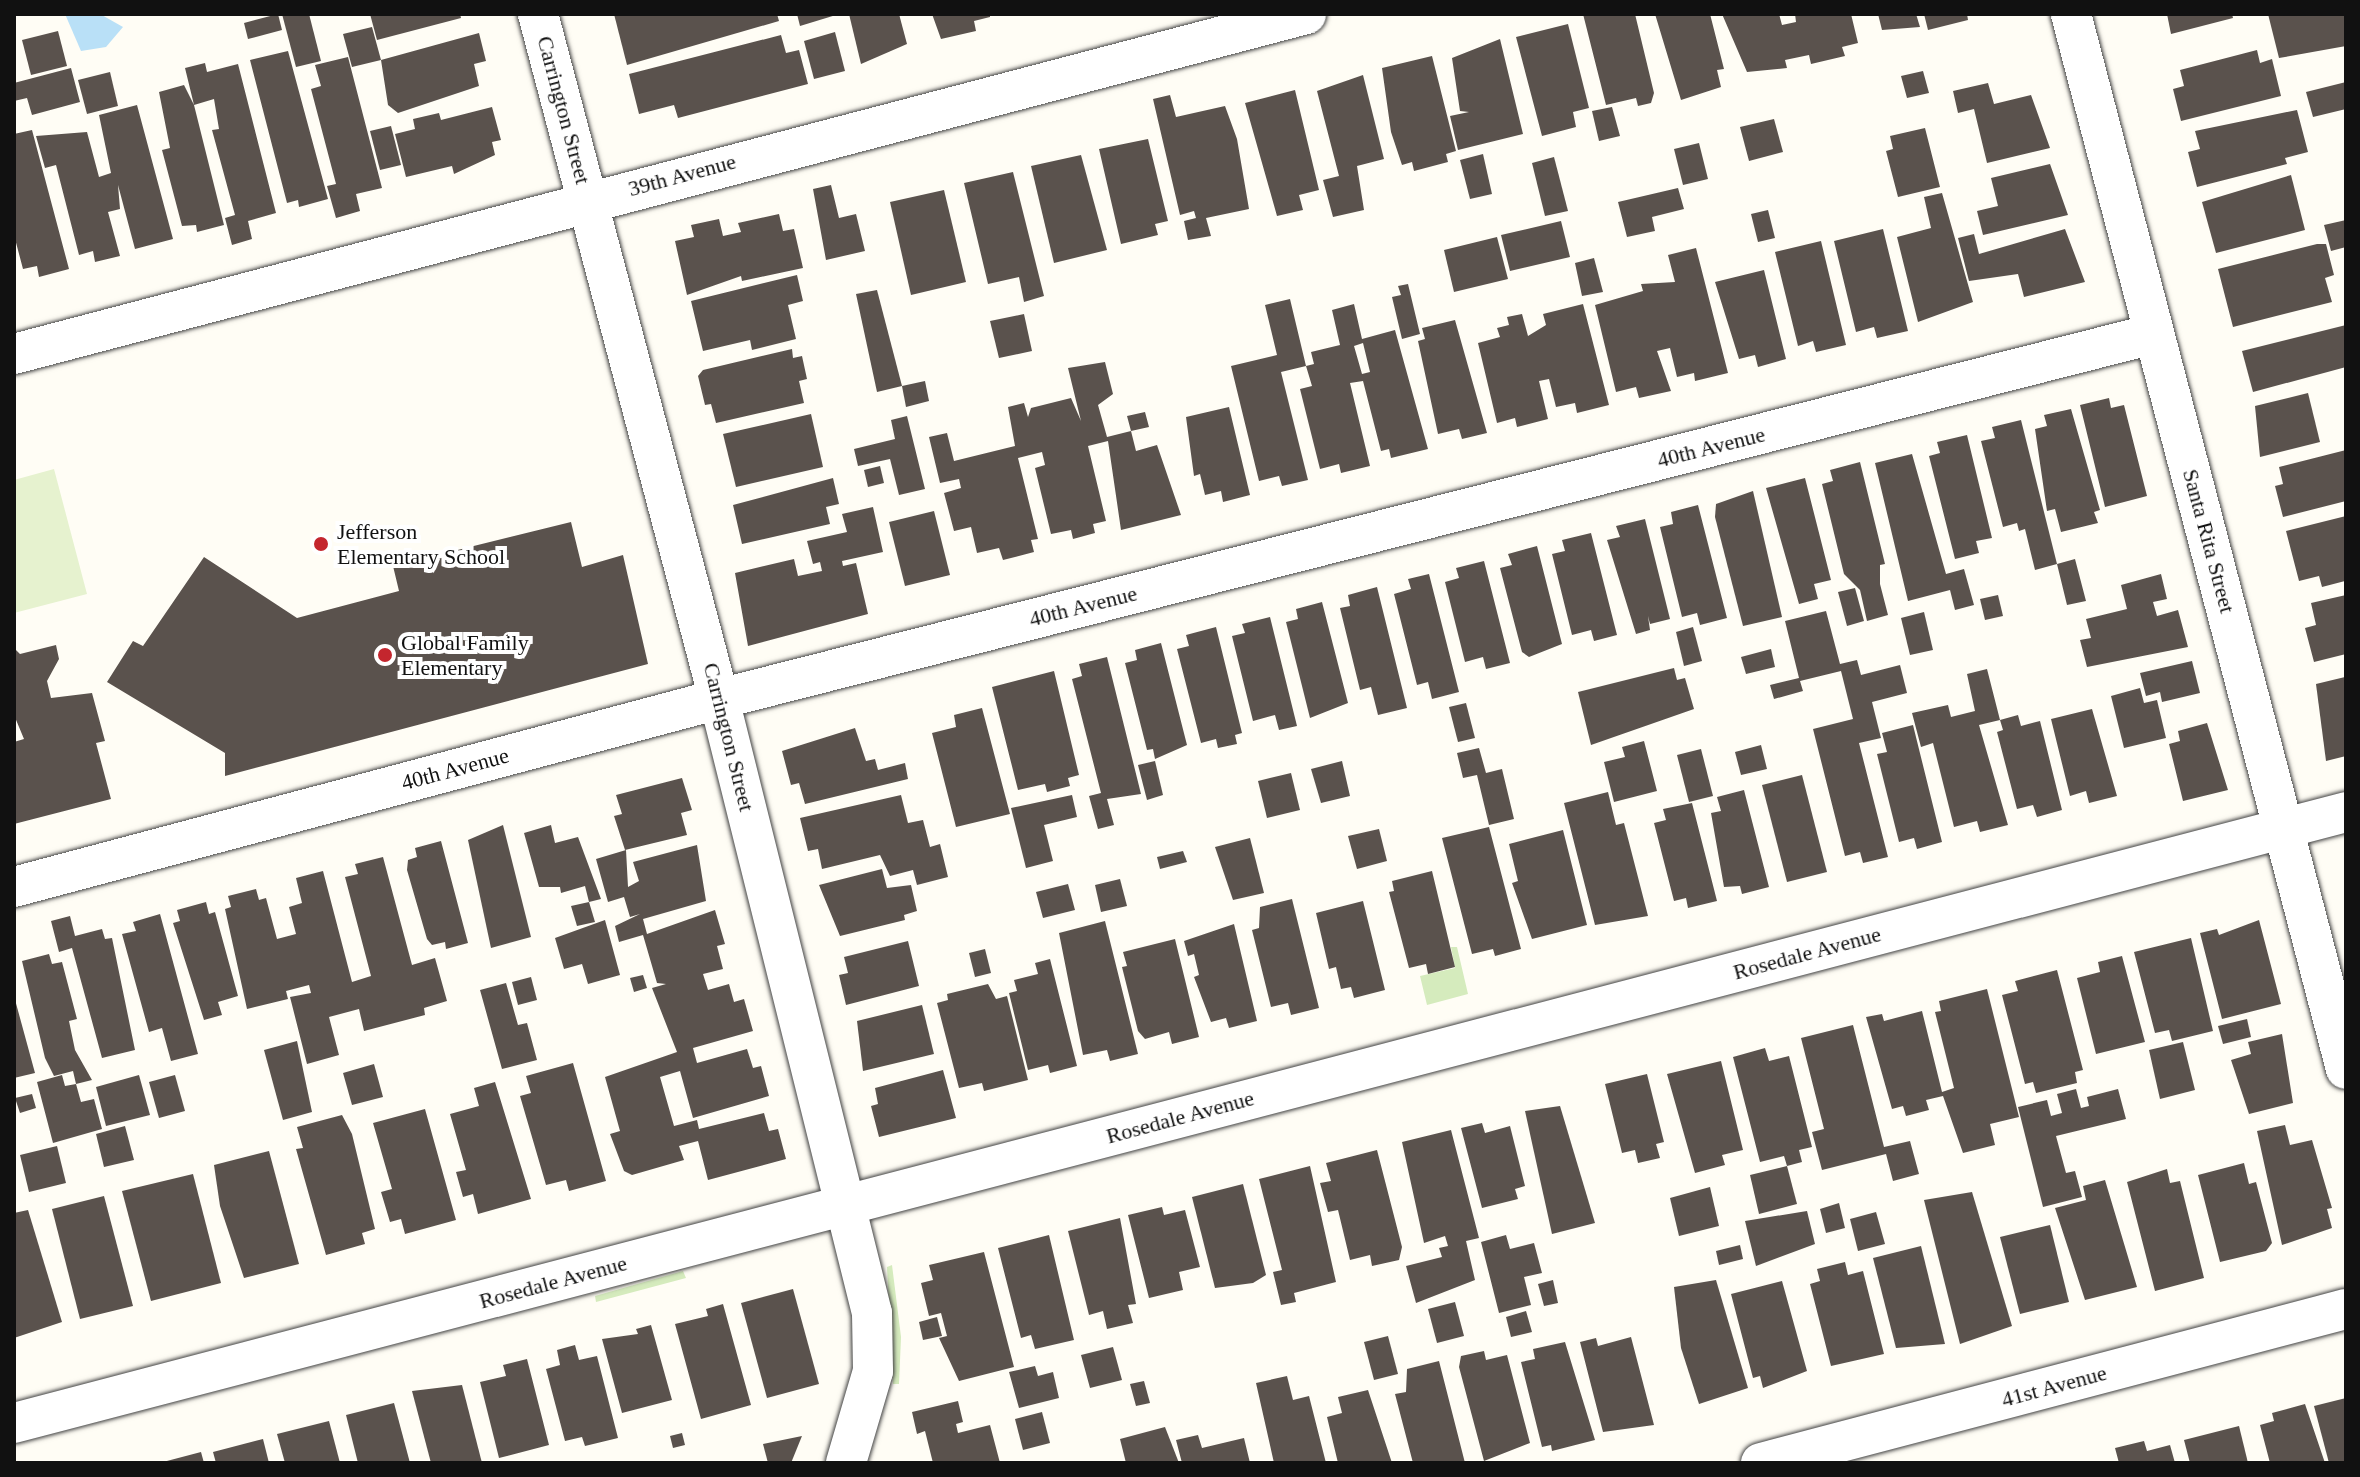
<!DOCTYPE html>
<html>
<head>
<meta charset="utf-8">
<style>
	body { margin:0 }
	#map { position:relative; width:2360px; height:1477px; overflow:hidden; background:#fffdf5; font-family:"Times New Roman",serif }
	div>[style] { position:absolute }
	.green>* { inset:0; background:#d5ebbd }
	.pitch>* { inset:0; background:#e6f2cf }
	.water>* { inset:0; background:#b9e0f7 }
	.building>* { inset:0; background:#5a524d }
	.roads { filter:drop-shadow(0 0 2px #444) drop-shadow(0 0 2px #444) }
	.street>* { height:40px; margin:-20px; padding:0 20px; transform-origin:20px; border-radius:20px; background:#fff }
	.dots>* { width:22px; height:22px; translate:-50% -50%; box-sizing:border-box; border:4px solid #fff; border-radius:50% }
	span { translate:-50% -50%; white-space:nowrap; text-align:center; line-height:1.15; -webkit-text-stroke:8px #fff; paint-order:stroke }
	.street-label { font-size:22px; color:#111 }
	.poi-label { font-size:22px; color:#111 }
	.left { translate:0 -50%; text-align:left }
	.frame { position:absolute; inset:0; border:16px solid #111; pointer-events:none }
</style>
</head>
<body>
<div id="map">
	<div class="green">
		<div style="clip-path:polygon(1451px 947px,1457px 947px,1468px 994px,1427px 1005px,1420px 976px,1455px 968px)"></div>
		<div style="clip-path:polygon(892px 1265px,901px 1337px,899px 1384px,893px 1384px,887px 1267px)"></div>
		<div style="clip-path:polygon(683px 1271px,686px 1278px,596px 1302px,595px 1296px)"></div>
	</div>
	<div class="pitch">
		<div style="clip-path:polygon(54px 469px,87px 594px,14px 613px,14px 480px)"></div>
	</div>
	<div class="water">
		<div style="clip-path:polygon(65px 14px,100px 14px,123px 27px,106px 47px,81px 51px)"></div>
	</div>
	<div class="building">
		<div style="clip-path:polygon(278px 14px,282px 30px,248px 39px,244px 23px)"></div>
		<div style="clip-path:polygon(282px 14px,309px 14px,321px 61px,296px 67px)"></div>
		<div style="clip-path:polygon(370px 14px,460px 14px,461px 18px,377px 40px)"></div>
		<div style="clip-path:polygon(614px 14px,777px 14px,779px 21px,627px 65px)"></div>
		<div style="clip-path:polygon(797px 14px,835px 14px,836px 15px,800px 26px)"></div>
		<div style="clip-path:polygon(849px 14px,899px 14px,907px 44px,861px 64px)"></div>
		<div style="clip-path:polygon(932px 14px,990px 14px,990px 17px,974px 21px,976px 31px,941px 39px)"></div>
		<div style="clip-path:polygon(1583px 14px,1635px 14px,1654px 93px,1651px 103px,1638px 106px,1636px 98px,1606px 105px)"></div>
		<div style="clip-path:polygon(1655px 14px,1710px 14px,1724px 69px,1717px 70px,1721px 87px,1681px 100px)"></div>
		<div style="clip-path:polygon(1722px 14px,1779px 14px,1782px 25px,1796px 22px,1795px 14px,1851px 14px,1858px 43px,1842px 47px,1845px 56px,1811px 64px,1809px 55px,1785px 60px,1787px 68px,1747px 72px)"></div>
		<div style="clip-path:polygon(1878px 14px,1916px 14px,1920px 27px,1882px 30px)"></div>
		<div style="clip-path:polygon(1924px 14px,1967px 14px,1968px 20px,1928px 30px)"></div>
		<div style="clip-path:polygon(2167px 14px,2232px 14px,2233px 18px,2171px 34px)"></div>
		<div style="clip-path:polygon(2268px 14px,2346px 15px,2346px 46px,2279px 58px)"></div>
		<div style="clip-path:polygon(1568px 24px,1589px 108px,1573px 112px,1576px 127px,1542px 136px,1516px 37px)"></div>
		<div style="clip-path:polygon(372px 27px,381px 60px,352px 67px,343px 34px)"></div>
		<div style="clip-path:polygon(58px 31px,67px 66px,31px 75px,22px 40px)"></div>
		<div style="clip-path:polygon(835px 32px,845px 71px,814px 79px,804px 41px)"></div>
		<div style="clip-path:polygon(479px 33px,486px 61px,474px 64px,479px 86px,398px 113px,388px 105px,381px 60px)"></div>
		<div style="clip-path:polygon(781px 35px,786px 53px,799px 50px,808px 84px,678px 118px,674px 105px,639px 114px,629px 74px)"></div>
		<div style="clip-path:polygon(1500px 39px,1523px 134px,1458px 150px,1450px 116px,1469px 112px,1460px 111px,1452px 58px)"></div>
		<div style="clip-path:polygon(2257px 50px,2260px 63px,2272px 59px,2281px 96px,2181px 121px,2173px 89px,2184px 86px,2180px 70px)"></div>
		<div style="clip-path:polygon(288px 51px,328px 199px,299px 207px,298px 200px,287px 203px,250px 60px)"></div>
		<div style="clip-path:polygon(1432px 56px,1456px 151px,1446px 154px,1448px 162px,1414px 171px,1412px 162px,1402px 165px,1391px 132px,1382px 68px)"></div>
		<div style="clip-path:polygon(348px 57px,382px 188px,356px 194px,360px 211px,336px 218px,327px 186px,336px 184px,311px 89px,321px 86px,315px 65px)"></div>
		<div style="clip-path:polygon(205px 63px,207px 72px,238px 64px,276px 213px,248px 221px,252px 239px,232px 245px,225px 218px,235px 215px,212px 130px,219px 129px,214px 99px,194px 105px,224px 225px,197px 232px,196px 225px,182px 226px,162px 150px,170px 148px,159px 92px,184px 85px,194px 105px,185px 68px)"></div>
		<div style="clip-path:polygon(71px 68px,80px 102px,32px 115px,27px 98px,14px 101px,14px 83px)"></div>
		<div style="clip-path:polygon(1923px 71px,1929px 93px,1907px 98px,1901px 76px)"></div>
		<div style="clip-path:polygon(110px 72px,118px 106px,87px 114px,78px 80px)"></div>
		<div style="clip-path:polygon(1363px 75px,1384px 159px,1357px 166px,1364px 210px,1333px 217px,1323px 180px,1339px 176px,1317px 91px)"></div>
		<div style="clip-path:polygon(2346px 82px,2346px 109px,2313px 117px,2306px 92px)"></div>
		<div style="clip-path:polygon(1988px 83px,1994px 104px,2031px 95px,2050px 148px,1987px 163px,1974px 109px,1958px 113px,1953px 91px)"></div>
		<div style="clip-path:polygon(1295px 90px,1319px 190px,1299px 195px,1303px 210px,1277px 216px,1245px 103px)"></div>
		<div style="clip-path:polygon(1170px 95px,1176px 117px,1225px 106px,1237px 139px,1249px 209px,1206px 218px,1211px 236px,1188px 240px,1184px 221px,1196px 218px,1194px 211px,1180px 215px,1153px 99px)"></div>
		<div style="clip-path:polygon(137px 105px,173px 239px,135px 249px,118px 185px,120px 209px,108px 212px,120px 256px,95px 262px,93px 251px,79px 255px,56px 165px,45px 168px,36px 136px,87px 132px,99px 177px,111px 173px,99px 115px)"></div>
		<div style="clip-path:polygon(492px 107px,501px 140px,492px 142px,495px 155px,454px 174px,452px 166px,406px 177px,395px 134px,415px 129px,413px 119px,439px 113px,441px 120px)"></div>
		<div style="clip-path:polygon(1612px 107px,1620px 136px,1599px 141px,1592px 111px)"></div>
		<div style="clip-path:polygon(2297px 110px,2308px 152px,2285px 158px,2287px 164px,2197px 187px,2188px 152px,2200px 149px,2195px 131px)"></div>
		<div style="clip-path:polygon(1774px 119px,1783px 152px,1749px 161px,1740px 127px)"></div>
		<div style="clip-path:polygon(391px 126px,401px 165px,380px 170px,370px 131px)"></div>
		<div style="clip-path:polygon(1925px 128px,1940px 187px,1898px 197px,1886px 151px,1893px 149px,1890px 136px)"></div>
		<div style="clip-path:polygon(32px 130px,69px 269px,39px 277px,37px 266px,23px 269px,14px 235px,14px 134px)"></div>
		<div style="clip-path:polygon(1148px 139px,1168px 221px,1155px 224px,1158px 235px,1121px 244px,1099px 149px)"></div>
		<div style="clip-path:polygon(1699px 143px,1708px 179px,1683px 185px,1674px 149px)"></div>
		<div style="clip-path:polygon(1483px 154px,1492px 194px,1470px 199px,1460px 160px)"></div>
		<div style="clip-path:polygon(1081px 155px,1107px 250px,1054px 263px,1031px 166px)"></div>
		<div style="clip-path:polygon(1554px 157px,1568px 211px,1545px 216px,1532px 163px)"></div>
		<div style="clip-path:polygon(2050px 164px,2068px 215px,1983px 235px,1977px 211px,1998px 206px,1991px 178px)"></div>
		<div style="clip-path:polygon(1013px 172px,1044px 296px,1024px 302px,1019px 277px,988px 284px,964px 183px)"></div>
		<div style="clip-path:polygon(2291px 175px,2305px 230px,2216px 253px,2202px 202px)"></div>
		<div style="clip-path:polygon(831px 185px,839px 218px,856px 214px,865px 251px,826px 260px,813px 189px)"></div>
		<div style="clip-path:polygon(1678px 188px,1684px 209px,1652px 217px,1655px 231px,1627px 237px,1618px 202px)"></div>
		<div style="clip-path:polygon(944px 190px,966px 282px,911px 295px,890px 202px)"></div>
		<div style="clip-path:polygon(1942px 193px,1973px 302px,1918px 322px,1897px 237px,1931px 228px,1924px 197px)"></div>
		<div style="clip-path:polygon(1768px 210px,1775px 238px,1758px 242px,1751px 214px)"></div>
		<div style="clip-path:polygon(779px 214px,783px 231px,794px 229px,803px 268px,742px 281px,741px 276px,687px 295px,675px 241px,694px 237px,691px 225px,719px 219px,723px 236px,741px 232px,738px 223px)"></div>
		<div style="clip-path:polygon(2346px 220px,2346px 247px,2331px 251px,2324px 225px)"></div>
		<div style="clip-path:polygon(1561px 221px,1570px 257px,1510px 271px,1501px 235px)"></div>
		<div style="clip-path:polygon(1883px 229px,1908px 331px,1877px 338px,1874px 327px,1856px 332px,1834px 241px)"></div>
		<div style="clip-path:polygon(2065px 229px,2085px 282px,2024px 297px,2018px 274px,1969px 281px,1958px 238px,1974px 234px,1979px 254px)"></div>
		<div style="clip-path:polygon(1497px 237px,1508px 279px,1454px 292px,1444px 250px)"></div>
		<div style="clip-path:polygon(1821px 241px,1846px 345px,1816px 352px,1813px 341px,1798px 346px,1775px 252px)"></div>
		<div style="clip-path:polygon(2317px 244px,2326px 244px,2334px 275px,2325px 278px,2332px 302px,2233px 327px,2218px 269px)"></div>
		<div style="clip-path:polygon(1696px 248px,1728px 373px,1695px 381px,1694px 373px,1677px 377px,1670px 348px,1657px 351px,1671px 391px,1639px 398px,1636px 387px,1616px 392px,1595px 305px,1643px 291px,1641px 284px,1675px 282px,1668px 255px)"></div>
		<div style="clip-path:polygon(1594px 258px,1603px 292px,1582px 296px,1575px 263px)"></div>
		<div style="clip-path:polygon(1764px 270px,1786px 359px,1758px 367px,1755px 355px,1739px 359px,1715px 282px)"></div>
		<div style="clip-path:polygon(797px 275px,803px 301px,788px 305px,796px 339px,752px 350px,750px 340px,703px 351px,691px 301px)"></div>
		<div style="clip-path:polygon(1408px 284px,1420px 334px,1402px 339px,1392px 297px,1401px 295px,1398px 286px)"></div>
		<div style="clip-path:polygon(877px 290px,902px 386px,877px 392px,856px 294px)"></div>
		<div style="clip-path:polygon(evenodd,1290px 299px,1306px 366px,1314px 364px,1311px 352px,1340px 345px,1332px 310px,1354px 304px,1362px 339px,1395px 330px,1428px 449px,1391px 458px,1389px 449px,1381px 451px,1363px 381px,1350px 383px,1370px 466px,1341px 473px,1339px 464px,1320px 469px,1300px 389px,1312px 386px,1306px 366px,1281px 372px,1308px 480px,1282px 486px,1279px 476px,1259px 481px,1231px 366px,1277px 355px,1265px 305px,1290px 299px,1363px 343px,1370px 372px,1362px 374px,1354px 346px,1363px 343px)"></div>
		<div style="clip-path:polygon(1583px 304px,1609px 405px,1577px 413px,1575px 403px,1556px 407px,1549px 379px,1539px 381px,1548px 419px,1517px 427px,1515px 418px,1497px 423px,1478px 343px,1500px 337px,1497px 328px,1509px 325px,1507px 317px,1522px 314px,1528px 336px,1546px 325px,1543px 314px)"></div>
		<div style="clip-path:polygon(1024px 314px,1032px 351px,999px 358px,990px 321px)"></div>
		<div style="clip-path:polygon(1455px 320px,1487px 433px,1462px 439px,1459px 429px,1438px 434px,1418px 341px,1425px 339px,1422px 328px)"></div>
		<div style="clip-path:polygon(2346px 325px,2346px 367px,2253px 392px,2242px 351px)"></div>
		<div style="clip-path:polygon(792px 349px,793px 358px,802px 356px,807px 379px,799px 381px,804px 403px,716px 423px,711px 404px,705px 405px,698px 376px,703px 370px)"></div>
		<div style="clip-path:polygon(1105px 362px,1113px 394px,1098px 405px,1107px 437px,1131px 431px,1127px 416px,1145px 412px,1149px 427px,1131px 431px,1136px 451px,1157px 445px,1181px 515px,1121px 530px,1108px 441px,1088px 446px,1106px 521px,1093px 524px,1095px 533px,1073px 539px,1071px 530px,1051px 534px,1035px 468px,1045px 465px,1042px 452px,1018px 458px,1038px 539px,1031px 540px,1034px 552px,1003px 560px,999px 548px,977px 553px,971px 527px,954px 531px,944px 493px,961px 488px,959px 479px,940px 483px,929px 437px,947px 433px,954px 461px,1015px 446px,1008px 407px,1024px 403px,1028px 417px,1031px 408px,1071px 398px,1081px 421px,1068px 368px)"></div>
		<div style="clip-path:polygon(925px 381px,929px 401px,906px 407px,902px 386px)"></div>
		<div style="clip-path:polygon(2308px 393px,2320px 442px,2260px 457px,2255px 406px)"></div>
		<div style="clip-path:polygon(2109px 398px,2111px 408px,2124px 405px,2147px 496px,2105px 507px,2080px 405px)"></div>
		<div style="clip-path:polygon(1229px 407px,1250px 495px,1223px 502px,1221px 491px,1205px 495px,1200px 474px,1194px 476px,1186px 417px)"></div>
		<div style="clip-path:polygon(2071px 409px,2100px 510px,2094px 512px,2098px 523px,2061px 532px,2055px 509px,2047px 511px,2035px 429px,2047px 426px,2044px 415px)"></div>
		<div style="clip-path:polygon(811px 414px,823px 467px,736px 487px,723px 434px)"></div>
		<div style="clip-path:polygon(907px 416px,925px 489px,899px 495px,890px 459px,858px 466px,854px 449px,895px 439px,891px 420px)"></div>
		<div style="clip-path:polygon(2021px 420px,2057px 564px,2075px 559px,2086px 601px,2067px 605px,2057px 564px,2035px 570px,2025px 529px,2019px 531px,2017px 523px,2003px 527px,1981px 441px,1995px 438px,1992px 427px)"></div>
		<div style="clip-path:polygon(1967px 435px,1992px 538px,1976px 541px,1979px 553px,1955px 559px,1929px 456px,1940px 453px,1937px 442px)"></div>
		<div style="clip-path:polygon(2346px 450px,2346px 501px,2283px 517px,2275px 486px,2283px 484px,2279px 467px)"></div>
		<div style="clip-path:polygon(1912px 454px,1946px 574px,1964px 569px,1974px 605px,1955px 610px,1950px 590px,1908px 601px,1875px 463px)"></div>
		<div style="clip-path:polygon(1860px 462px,1885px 564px,1880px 565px,1880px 584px,1888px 615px,1867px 621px,1860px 590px,1844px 574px,1822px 484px,1833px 481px,1830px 470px)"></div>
		<div style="clip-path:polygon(880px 466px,884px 483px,868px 487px,864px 470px)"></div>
		<div style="clip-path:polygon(833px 478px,839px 504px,826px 507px,830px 524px,742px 544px,733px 505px)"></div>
		<div style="clip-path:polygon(1805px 478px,1831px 580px,1814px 584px,1818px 599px,1799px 604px,1766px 488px)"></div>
		<div style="clip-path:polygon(1753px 491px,1782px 617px,1743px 626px,1715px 517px,1716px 504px)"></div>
		<div style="clip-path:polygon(1698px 505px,1727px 618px,1700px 625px,1697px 613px,1682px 617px,1660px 527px,1673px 524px,1671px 512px)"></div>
		<div style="clip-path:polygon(873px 507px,883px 552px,842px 561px,843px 566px,856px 563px,868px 614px,748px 646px,735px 573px,794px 559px,798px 576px,822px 571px,820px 562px,813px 564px,807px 541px,847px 532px,842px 514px)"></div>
		<div style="clip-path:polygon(934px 511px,950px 575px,905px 586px,889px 522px)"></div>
		<div style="clip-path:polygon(2346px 516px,2345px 581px,2322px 587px,2319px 576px,2299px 581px,2286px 531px)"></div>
		<div style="clip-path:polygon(1645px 519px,1670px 619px,1650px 624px,1648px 616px,1650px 630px,1636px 634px,1607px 540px,1620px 537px,1616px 526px)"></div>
		<div style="clip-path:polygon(571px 522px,582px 567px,623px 555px,648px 664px,225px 776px,225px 753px,107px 682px,133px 641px,143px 646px,204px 557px,297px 618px,399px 591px,393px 566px)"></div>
		<div style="clip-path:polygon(1591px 533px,1617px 635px,1594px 641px,1591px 630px,1572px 635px,1552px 554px,1565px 551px,1562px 540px)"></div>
		<div style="clip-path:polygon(1537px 546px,1562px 644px,1529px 657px,1522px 652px,1500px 568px,1512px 565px,1508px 554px)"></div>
		<div style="clip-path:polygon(1484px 561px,1510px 663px,1486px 669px,1483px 657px,1465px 662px,1445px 582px,1459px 578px,1456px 568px)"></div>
		<div style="clip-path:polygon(1429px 574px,1459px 692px,1432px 699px,1428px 682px,1417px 685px,1394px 594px,1411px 589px,1408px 579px)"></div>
		<div style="clip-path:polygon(2161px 574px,2167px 599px,2153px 602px,2157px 616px,2178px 610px,2188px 647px,2087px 667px,2080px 640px,2091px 638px,2086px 619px,2127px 609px,2121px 585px)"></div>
		<div style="clip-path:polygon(1377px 587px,1407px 708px,1378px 715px,1371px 687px,1360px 690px,1340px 608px,1350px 606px,1348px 595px)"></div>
		<div style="clip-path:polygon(1855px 588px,1864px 621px,1847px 626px,1838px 592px)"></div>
		<div style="clip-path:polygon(1998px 595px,2003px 616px,1985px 620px,1980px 599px)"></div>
		<div style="clip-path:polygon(2346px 595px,2346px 654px,2314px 662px,2305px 628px,2316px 625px,2311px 603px)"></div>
		<div style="clip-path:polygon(1322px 602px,1348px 703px,1310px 718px,1286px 622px,1298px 619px,1296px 609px)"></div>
		<div style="clip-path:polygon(1826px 611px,1840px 664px,1857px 660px,1861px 675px,1900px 665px,1907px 693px,1872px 702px,1881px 738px,1859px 743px,1888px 857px,1863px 863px,1860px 852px,1845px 856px,1813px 729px,1853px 719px,1841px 671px,1800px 681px,1803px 691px,1774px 699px,1770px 685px,1799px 678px,1785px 621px)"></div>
		<div style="clip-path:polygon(1924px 612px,1933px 650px,1910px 655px,1901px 618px)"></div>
		<div style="clip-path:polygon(1270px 617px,1297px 726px,1279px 730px,1275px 715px,1253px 721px,1232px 636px,1245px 633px,1242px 624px)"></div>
		<div style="clip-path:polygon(1216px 627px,1242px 733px,1235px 735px,1237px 744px,1218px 748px,1216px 739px,1201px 743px,1177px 649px,1189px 646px,1186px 635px)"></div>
		<div style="clip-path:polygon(1693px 627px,1702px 661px,1684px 666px,1676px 632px)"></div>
		<div style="clip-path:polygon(1161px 643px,1187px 745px,1155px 759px,1153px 749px,1147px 750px,1125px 663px,1137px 660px,1135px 650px)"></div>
		<div style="clip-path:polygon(56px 645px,59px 659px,47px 681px,51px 698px,92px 693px,105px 741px,96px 743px,111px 799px,14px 824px,14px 742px,24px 739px,14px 715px,14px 648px,20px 654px)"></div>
		<div style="clip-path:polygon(1771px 649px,1775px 667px,1746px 674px,1741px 657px)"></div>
		<div style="clip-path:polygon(1107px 657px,1141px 794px,1107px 799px,1114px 825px,1098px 829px,1089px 796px,1101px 793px,1072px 679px,1082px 676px,1079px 664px)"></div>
		<div style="clip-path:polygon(2192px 661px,2200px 693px,2162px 702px,2160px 692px,2146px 696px,2140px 673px)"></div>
		<div style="clip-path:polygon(1674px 668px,1677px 680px,1685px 678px,1694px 709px,1591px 745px,1578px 692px)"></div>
		<div style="clip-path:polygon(1987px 669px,2000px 720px,1979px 725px,2008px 825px,1980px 832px,1977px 821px,1954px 827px,1933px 743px,1921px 747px,1912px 713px,1948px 705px,1951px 717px,1975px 711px,1967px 674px)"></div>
		<div style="clip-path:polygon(1054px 671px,1079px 775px,1068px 778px,1070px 786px,1047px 792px,1045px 784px,1018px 790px,992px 687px)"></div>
		<div style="clip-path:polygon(2345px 677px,2346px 756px,2326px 761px,2316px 684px)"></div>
		<div style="clip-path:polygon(2140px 688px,2144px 703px,2157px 700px,2166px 738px,2124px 748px,2111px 696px)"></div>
		<div style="clip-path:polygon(1466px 703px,1475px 738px,1458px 742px,1449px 707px)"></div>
		<div style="clip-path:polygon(982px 708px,1010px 814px,956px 827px,932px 733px,956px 727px,954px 715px)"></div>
		<div style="clip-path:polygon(2092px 709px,2117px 796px,2089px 803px,2086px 791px,2070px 796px,2051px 719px)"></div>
		<div style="clip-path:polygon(2018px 715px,2021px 726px,2040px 721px,2062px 810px,2037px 817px,2033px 805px,2017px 809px,1997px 732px,2003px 730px,2000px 720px)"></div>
		<div style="clip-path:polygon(2207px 723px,2228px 790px,2183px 801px,2169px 744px,2180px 741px,2178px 731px)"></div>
		<div style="clip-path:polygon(1913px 725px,1942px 842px,1917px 849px,1914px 838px,1899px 842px,1877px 754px,1887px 752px,1882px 733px)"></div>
		<div style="clip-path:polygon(855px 728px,866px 761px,875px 759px,878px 770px,905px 763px,908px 779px,805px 804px,799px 783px,791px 785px,782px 751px)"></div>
		<div style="clip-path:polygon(1644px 741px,1657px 791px,1614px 802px,1604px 762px,1625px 757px,1622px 747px)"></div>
		<div style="clip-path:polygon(1761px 745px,1767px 769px,1741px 775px,1735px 752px)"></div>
		<div style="clip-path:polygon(1479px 748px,1486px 773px,1502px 769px,1514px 819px,1489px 825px,1477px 775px,1463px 778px,1457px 753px)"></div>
		<div style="clip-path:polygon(1701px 749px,1713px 796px,1689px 802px,1677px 755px)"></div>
		<div style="clip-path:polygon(1155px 761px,1163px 795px,1147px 800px,1138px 765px)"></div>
		<div style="clip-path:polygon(1342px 761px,1350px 796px,1321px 803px,1311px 769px)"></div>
		<div style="clip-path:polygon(1291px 773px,1300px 810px,1267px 818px,1258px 781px)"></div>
		<div style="clip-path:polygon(1802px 775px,1827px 872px,1787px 882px,1762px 785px)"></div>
		<div style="clip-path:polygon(682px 778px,692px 810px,681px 813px,687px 835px,625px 850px,614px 816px,622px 814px,616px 795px)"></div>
		<div style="clip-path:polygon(1744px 790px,1769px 887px,1742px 894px,1740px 886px,1724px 887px,1711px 813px,1721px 811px,1717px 797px)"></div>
		<div style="clip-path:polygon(1608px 792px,1616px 825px,1624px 823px,1648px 916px,1595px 925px,1564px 803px)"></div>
		<div style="clip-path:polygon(901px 795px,908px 823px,923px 820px,930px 847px,940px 844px,948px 877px,917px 885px,913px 870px,890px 876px,880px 855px,822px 869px,818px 849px,808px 851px,800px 818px)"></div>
		<div style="clip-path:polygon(1072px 795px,1077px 817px,1044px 825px,1053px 861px,1026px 868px,1011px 808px)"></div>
		<div style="clip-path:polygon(1692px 803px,1717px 901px,1688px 908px,1686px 898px,1674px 901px,1654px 823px,1666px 820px,1663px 809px)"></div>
		<div style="clip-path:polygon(503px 825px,531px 937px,491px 948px,468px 840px)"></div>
		<div style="clip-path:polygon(551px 825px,555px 843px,578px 837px,601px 899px,589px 902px,585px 886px,561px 893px,560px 887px,539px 887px,524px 833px)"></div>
		<div style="clip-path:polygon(1489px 827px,1521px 949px,1495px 956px,1493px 949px,1472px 954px,1442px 838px)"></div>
		<div style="clip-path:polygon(1379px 829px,1387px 861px,1357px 869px,1348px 836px)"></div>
		<div style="clip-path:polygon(1563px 830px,1587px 925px,1532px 939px,1512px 883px,1518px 881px,1509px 844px)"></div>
		<div style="clip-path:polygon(1250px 838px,1264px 893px,1233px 900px,1215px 847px)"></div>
		<div style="clip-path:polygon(441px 841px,468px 943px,446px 949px,445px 942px,432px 945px,427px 939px,407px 870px,408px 860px,417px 857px,415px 848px)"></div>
		<div style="clip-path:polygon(697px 845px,706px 901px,643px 919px,647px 934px,715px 910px,725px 944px,717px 946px,723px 969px,703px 974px,708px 990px,729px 984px,734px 1002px,744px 999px,753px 1031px,693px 1048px,697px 1063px,747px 1049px,753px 1068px,761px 1066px,769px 1096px,693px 1118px,680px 1071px,660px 1077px,674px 1126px,697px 1120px,699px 1129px,764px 1113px,769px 1131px,778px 1129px,786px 1159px,708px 1180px,698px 1141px,679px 1146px,684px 1160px,632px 1175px,624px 1171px,610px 1134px,620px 1131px,605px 1077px,677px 1052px,652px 988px,666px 984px,657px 983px,643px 935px,619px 942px,615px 926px,640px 914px,630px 917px,624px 897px,608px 902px,596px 859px,626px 850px,628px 887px,639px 881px,633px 862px)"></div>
		<div style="clip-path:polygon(1183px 851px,1187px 862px,1160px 869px,1157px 857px)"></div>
		<div style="clip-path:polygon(383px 857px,412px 965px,435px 958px,447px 1001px,424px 1008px,425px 1015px,364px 1031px,359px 1009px,329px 1017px,339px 1055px,307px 1064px,290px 997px,311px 993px,309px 985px,286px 991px,288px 999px,247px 1009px,225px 909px,231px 907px,228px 896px,256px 889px,259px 900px,266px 898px,277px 939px,296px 934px,289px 907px,302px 903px,296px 878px,323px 871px,352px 982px,371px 976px,345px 877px,358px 874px,355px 864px)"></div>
		<div style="clip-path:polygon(882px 869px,887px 888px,911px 885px,917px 911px,904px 915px,905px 920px,840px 936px,819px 885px)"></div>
		<div style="clip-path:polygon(1432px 871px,1455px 967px,1428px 974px,1426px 964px,1409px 968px,1389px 892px,1394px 891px,1392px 881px)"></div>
		<div style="clip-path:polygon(1120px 879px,1127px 906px,1101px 912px,1095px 885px)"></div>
		<div style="clip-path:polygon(1068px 884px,1075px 910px,1043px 918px,1036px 892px)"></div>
		<div style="clip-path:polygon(1292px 899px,1319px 1008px,1291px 1015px,1288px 1003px,1271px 1007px,1252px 930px,1259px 928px,1260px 907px)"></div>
		<div style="clip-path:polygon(1363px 901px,1385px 990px,1354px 998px,1351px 987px,1341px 989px,1336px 967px,1329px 969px,1316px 913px)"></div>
		<div style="clip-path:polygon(206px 902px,209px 914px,215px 912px,238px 996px,218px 1002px,222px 1015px,204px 1020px,173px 923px,180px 921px,177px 910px)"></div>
		<div style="clip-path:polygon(589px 902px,595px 922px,577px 926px,571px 906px)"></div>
		<div style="clip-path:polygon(160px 914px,198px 1054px,171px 1061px,162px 1028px,149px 1032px,122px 934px,136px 931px,133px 922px)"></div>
		<div style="clip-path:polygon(70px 916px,75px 936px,102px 929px,105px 939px,112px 938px,135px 1050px,102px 1058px,72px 948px,59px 952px,51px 921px)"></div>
		<div style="clip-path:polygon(605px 920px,620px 975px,588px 984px,582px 964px,564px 969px,555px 938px)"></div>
		<div style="clip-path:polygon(2259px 920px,2281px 1004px,2222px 1019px,2200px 933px,2217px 929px,2219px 935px)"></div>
		<div style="clip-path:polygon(1105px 921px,1138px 1054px,1110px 1061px,1107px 1050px,1083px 1055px,1059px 933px)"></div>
		<div style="clip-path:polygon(1234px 924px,1257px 1021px,1229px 1028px,1226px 1018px,1211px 1022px,1194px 977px,1199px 975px,1194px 954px,1188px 956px,1184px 941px)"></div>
		<div style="clip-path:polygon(2191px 938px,2213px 1031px,2172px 1041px,2169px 1030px,2155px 1033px,2134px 952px)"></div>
		<div style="clip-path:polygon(1175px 939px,1199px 1037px,1172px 1044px,1169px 1032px,1145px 1039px,1138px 1031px,1122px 967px,1127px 966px,1123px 952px)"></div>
		<div style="clip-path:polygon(908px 941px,919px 986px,846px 1005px,839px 975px,848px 973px,844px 957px)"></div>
		<div style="clip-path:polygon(985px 949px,991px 973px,975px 977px,969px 953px)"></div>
		<div style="clip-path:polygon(49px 954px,52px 964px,62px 962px,77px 1019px,69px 1021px,75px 1050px,92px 1080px,76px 1084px,73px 1071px,54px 1076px,45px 1058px,22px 961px)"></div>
		<div style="clip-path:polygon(2122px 956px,2145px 1042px,2096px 1054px,2077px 978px,2100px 972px,2098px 962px)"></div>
		<div style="clip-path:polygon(1050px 959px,1077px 1066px,1050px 1073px,1048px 1065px,1028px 1070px,1009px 993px,1017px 991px,1014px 980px,1038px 974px,1035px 963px)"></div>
		<div style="clip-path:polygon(2057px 970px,2083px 1070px,2075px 1072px,2077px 1083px,2036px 1093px,2033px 1082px,2025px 1084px,2002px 995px,2018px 991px,2015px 981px)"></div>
		<div style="clip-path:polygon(643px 975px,647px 988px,634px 992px,630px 978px)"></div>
		<div style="clip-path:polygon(531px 977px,537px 1000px,518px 1005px,512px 982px)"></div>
		<div style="clip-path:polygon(506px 983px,518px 1025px,527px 1023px,537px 1060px,502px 1069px,480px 990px)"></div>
		<div style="clip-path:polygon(988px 984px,996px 999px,1007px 996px,1028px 1080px,984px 1091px,982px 1083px,959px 1088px,937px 1003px,948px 1000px,947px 994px)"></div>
		<div style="clip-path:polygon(1987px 989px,2019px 1117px,1990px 1124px,1995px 1145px,1963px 1153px,1943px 1096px,1926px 1100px,1929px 1110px,1906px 1116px,1903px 1106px,1892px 1109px,1866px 1017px,1882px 1014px,1884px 1021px,1922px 1011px,1942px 1092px,1954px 1088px,1935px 1012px,1941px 1011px,1939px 1001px)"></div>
		<div style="clip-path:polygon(14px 996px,35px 1073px,14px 1078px)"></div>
		<div style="clip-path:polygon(922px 1005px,934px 1054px,863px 1071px,857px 1021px)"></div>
		<div style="clip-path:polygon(2247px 1019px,2251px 1037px,2223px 1044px,2218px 1026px)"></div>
		<div style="clip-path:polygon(1853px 1025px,1884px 1147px,1910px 1141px,1919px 1174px,1893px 1181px,1886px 1154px,1822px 1170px,1812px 1132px,1824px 1129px,1801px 1038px)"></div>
		<div style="clip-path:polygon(2282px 1034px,2293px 1103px,2249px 1114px,2231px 1060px,2251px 1054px,2248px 1042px)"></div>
		<div style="clip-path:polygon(297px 1041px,312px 1112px,283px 1120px,264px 1050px)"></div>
		<div style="clip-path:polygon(2183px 1042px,2195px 1090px,2160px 1099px,2149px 1050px)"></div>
		<div style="clip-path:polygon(1765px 1048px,1769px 1061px,1789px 1056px,1812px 1147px,1799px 1150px,1802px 1162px,1787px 1166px,1784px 1156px,1760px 1162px,1733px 1057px)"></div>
		<div style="clip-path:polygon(1721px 1061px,1743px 1150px,1722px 1155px,1725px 1165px,1695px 1173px,1667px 1074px)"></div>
		<div style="clip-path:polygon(573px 1063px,606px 1181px,569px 1191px,566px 1180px,546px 1185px,520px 1096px,531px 1093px,526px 1076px)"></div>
		<div style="clip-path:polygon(374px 1064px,383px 1097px,352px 1105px,343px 1073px)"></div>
		<div style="clip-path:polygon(943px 1070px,956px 1118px,879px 1137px,871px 1106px,878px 1104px,875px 1088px)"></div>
		<div style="clip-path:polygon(1647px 1074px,1664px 1142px,1656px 1144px,1660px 1158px,1638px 1163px,1635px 1150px,1622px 1153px,1605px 1084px)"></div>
		<div style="clip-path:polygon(62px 1075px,65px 1086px,76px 1084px,81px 1102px,94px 1099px,102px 1129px,53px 1143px,37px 1082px)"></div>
		<div style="clip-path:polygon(139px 1075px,150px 1115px,106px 1126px,96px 1087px)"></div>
		<div style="clip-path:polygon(175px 1075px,185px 1111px,159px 1118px,149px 1082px)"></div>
		<div style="clip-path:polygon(495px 1082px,531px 1199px,478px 1214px,473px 1194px,463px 1197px,456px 1172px,466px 1170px,450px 1114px,479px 1106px,474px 1088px)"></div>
		<div style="clip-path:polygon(2076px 1089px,2081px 1108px,2089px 1106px,2087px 1097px,2118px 1089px,2126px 1119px,2056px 1136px,2066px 1173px,2075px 1171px,2082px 1197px,2043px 1207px,2018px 1107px,2047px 1100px,2051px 1116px,2062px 1113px,2057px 1094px)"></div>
		<div style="clip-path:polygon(32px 1094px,36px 1108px,20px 1113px,15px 1098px)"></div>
		<div style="clip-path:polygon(1560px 1106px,1595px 1223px,1552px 1234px,1525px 1111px)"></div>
		<div style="clip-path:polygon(425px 1109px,456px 1220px,405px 1234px,401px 1219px,390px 1222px,381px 1192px,392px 1189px,373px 1123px)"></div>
		<div style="clip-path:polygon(342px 1115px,352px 1134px,375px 1229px,362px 1233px,365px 1244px,326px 1255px,296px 1149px,303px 1148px,297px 1127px)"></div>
		<div style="clip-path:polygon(1482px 1123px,1485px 1133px,1510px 1126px,1525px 1186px,1515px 1189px,1518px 1199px,1482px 1208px,1461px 1128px)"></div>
		<div style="clip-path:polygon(2285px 1125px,2290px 1145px,2312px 1140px,2332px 1208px,2327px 1209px,2332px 1228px,2282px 1245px,2257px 1131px)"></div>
		<div style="clip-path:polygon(125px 1126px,134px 1160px,104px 1167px,96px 1134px)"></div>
		<div style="clip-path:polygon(1451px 1130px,1479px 1238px,1466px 1241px,1475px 1280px,1416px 1303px,1406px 1266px,1442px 1257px,1439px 1248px,1448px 1246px,1445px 1236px,1424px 1243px,1402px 1142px)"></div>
		<div style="clip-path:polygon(57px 1146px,66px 1183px,29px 1192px,20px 1155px)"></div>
		<div style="clip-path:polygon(1377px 1150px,1402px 1247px,1399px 1260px,1372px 1266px,1370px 1255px,1350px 1260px,1338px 1210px,1328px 1212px,1320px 1183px,1331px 1181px,1326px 1163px)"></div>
		<div style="clip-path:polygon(269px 1151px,299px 1264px,244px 1278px,220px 1206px,214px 1165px)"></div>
		<div style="clip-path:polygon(2244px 1163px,2249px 1184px,2256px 1182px,2272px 1243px,2266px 1251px,2220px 1262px,2198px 1175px)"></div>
		<div style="clip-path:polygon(1310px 1166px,1336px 1282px,1294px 1293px,1296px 1302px,1281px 1305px,1273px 1272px,1282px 1270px,1259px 1179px)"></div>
		<div style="clip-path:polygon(1787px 1166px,1797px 1204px,1759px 1214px,1750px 1175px)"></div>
		<div style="clip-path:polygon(2167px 1169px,2170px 1183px,2180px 1181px,2204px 1278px,2155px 1291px,2127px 1182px)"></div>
		<div style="clip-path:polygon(193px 1174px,221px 1283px,151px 1301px,122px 1191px)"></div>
		<div style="clip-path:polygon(2105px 1180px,2137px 1287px,2085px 1300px,2055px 1208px,2086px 1200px,2083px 1186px)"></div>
		<div style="clip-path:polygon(1243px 1184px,1266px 1275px,1253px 1283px,1215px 1288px,1192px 1197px)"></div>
		<div style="clip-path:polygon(1710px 1187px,1719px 1226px,1679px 1236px,1670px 1198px)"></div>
		<div style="clip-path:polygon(1972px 1192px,2012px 1326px,1960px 1344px,1924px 1200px)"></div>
		<div style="clip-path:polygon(104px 1196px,133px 1306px,80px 1319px,52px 1209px)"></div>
		<div style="clip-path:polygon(1839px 1203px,1845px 1228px,1826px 1233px,1820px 1209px)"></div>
		<div style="clip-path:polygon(1162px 1207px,1164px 1215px,1185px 1210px,1200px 1267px,1179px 1272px,1183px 1290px,1149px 1298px,1128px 1215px)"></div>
		<div style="clip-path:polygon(28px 1210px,62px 1322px,14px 1338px,14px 1213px)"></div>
		<div style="clip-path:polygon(1807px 1211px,1815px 1244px,1756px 1266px,1745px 1221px)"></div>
		<div style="clip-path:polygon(1876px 1212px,1885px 1244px,1858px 1251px,1850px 1219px)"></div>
		<div style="clip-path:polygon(1120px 1218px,1136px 1304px,1128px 1305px,1133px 1323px,1107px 1329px,1103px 1311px,1089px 1315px,1068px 1231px)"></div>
		<div style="clip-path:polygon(2050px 1225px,2069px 1302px,2020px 1314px,2000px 1237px)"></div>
		<div style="clip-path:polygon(1049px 1235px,1074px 1340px,1035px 1349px,1031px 1335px,1021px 1338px,998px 1248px)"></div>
		<div style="clip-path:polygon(1506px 1235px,1510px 1249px,1534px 1243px,1542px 1273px,1524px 1277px,1531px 1305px,1499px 1313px,1481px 1242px)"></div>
		<div style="clip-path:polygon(1740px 1245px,1743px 1259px,1719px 1265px,1716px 1251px)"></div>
		<div style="clip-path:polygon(1921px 1246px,1945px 1344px,1896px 1348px,1873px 1258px)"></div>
		<div style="clip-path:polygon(984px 1252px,1014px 1367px,959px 1381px,939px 1338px,947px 1336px,941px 1313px,929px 1316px,921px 1283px,933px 1280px,929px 1265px)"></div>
		<div style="clip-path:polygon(1845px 1262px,1848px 1275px,1863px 1271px,1884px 1354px,1831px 1366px,1810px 1284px,1820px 1281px,1817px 1269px)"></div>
		<div style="clip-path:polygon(1553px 1280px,1558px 1303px,1544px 1306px,1538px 1284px)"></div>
		<div style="clip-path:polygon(1716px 1280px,1748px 1388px,1699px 1404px,1681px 1348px,1674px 1287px)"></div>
		<div style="clip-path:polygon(1782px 1281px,1807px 1371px,1763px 1388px,1760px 1376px,1753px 1378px,1731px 1294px)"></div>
		<div style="clip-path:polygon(793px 1289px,819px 1384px,767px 1398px,741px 1303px)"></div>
		<div style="clip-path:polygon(1455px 1302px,1464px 1336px,1437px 1343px,1428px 1309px)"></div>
		<div style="clip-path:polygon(723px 1304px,751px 1405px,701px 1419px,675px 1324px,708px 1316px,706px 1309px)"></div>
		<div style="clip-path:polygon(1526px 1311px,1532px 1332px,1511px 1337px,1506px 1317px)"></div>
		<div style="clip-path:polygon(937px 1317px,942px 1336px,923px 1340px,919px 1322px)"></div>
		<div style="clip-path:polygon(651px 1325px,672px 1400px,622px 1413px,602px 1339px,638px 1334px,636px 1329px)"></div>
		<div style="clip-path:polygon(1388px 1336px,1398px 1374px,1374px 1380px,1364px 1342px)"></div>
		<div style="clip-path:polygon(1631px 1337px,1654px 1425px,1603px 1432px,1580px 1342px,1596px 1338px,1598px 1346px)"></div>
		<div style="clip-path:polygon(1565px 1342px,1595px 1440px,1552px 1451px,1551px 1445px,1542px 1447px,1521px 1362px,1535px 1359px,1533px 1349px)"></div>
		<div style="clip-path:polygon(575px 1345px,579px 1360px,597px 1356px,618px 1438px,585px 1446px,582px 1437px,565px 1441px,546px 1369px,560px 1365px,557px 1350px)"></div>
		<div style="clip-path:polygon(1113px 1347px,1122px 1380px,1090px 1388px,1081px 1355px)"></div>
		<div style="clip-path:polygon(1484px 1351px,1486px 1360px,1507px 1355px,1530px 1443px,1484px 1461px,1459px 1367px,1461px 1356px)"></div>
		<div style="clip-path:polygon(527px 1359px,549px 1445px,499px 1458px,480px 1382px,506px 1376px,503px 1365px)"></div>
		<div style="clip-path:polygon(1439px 1361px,1465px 1463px,1413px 1463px,1395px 1394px,1406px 1392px,1407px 1369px)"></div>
		<div style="clip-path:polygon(1035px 1366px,1038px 1376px,1053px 1372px,1059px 1398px,1019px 1408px,1009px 1372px)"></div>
		<div style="clip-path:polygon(1287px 1376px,1293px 1400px,1309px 1396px,1326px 1463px,1274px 1463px,1256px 1383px)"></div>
		<div style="clip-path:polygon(1144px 1381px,1150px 1403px,1136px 1406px,1130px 1384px)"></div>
		<div style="clip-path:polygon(462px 1385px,482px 1463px,431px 1463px,412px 1391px)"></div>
		<div style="clip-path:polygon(1368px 1390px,1392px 1463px,1338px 1463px,1327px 1417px,1342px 1413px,1338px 1397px)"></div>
		<div style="clip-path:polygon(2346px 1398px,2346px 1463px,2329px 1463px,2314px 1406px)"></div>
		<div style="clip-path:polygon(958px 1401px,963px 1422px,956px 1424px,958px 1433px,990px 1425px,1000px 1463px,933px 1463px,925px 1431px,917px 1434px,912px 1412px)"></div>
		<div style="clip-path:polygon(394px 1403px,410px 1463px,358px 1463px,346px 1415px)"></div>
		<div style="clip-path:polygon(2305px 1404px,2325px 1463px,2270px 1463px,2260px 1425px,2274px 1421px,2272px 1413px)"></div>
		<div style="clip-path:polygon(1042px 1412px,1050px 1443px,1023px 1450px,1015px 1419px)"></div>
		<div style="clip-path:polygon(329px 1421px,340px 1463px,285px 1463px,277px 1434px)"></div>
		<div style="clip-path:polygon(2239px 1426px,2248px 1463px,2190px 1463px,2184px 1440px)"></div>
		<div style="clip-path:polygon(1165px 1427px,1179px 1463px,1126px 1463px,1120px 1439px)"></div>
		<div style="clip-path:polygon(682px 1433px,685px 1445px,673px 1448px,670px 1436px)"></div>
		<div style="clip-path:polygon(1198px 1435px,1202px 1448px,1244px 1438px,1250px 1463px,1182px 1463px,1176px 1440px)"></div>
		<div style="clip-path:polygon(802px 1436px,791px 1463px,768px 1463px,763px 1444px)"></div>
		<div style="clip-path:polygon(263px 1439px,269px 1463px,216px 1463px,213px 1452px)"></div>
		<div style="clip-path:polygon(2144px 1441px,2147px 1451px,2170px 1445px,2175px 1463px,2119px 1463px,2115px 1448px)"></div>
		<div style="clip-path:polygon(201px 1452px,204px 1463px,163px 1463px,163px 1462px)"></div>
	</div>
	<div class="roads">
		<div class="street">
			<div style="left:538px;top:14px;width:709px;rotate:75.2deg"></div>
			<div style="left:719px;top:699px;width:633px;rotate:76.01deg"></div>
			<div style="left:872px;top:1313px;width:58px;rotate:89deg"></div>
			<div style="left:873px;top:1371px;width:96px;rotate:106.4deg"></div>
			<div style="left:2071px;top:14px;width:1090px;rotate:75.39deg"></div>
			<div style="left:14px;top:354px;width:1336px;rotate:-14.74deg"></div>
			<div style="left:14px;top:887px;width:730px;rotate:-14.93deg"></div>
			<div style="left:719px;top:699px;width:1480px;rotate:-14.28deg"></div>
			<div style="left:14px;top:1423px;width:2411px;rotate:-14.68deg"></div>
			<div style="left:1761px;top:1463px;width:605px;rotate:-14.75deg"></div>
		</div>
	</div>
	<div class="dots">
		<div style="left:321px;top:544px;background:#c4262e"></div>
		<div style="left:385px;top:655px;background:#c4262e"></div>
	</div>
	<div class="street-label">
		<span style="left:564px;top:110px;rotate:75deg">Carrington Street</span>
		<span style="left:682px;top:175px;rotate:-15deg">39th Avenue</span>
		<span style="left:1711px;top:447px;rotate:-14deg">40th Avenue</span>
		<span style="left:2209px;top:541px;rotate:75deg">Santa Rita Street</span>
		<span style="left:1083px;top:606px;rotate:-14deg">40th Avenue</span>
		<span style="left:729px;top:737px;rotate:76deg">Carrington Street</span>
		<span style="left:455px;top:769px;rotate:-15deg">40th Avenue</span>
		<span style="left:1807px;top:953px;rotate:-15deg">Rosedale Avenue</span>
		<span style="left:1180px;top:1117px;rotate:-15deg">Rosedale Avenue</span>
		<span style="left:553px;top:1282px;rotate:-15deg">Rosedale Avenue</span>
		<span style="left:2054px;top:1386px;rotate:-15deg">41st Avenue</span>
	</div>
	<div class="poi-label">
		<span class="left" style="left:337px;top:544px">Jefferson<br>Elementary School</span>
		<span class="left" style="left:401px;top:655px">Global Family<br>Elementary</span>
	</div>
	<div class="frame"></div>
</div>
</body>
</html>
